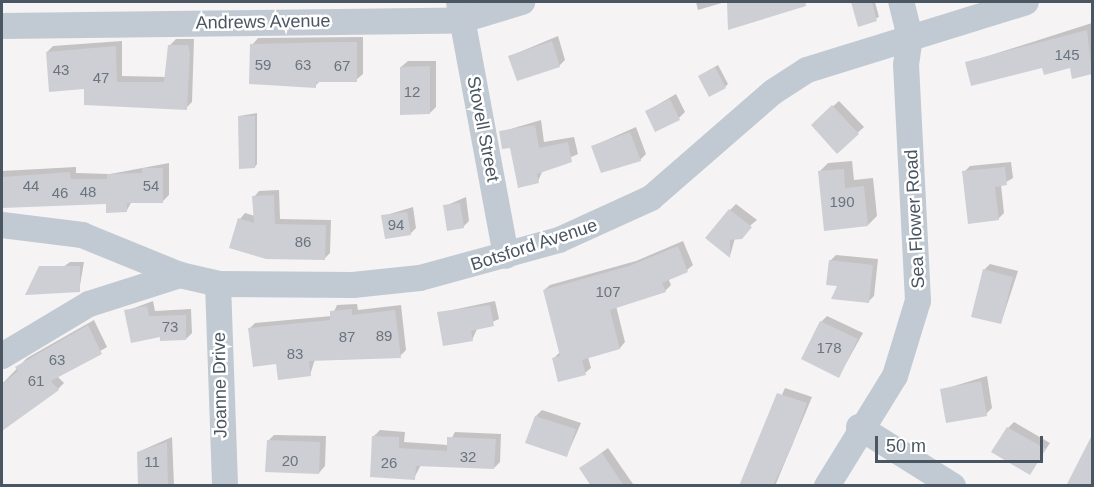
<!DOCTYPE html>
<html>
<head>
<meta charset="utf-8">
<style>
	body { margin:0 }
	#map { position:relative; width:1094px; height:487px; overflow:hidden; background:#f5f3f3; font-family:Helvetica,sans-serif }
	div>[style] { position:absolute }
	.shadow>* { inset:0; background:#0003 }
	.building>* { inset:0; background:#cdcfd5 }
	.minor>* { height:26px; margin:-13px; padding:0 13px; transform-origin:13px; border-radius:13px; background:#c1cad2 }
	span { translate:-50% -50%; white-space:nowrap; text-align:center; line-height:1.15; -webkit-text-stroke:5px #fff; paint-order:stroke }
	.number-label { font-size:15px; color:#6b747e }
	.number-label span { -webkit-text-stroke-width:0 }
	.street-label { font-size:18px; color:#4a5661 }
	.frame { position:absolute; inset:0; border:3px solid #4a5661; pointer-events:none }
	.scale { position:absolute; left:875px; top:436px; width:168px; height:27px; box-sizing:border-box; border:3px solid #4a5661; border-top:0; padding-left:8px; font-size:18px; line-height:21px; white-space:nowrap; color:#4a5661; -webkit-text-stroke:4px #fff; paint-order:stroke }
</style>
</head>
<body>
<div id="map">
	<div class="shadow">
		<div style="clip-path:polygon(696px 2px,725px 2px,698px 10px)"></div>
		<div style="clip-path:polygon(728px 2px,810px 2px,730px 28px)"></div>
		<div style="clip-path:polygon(852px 2px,875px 2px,879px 17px,859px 25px)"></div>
		<div style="clip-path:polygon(1092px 23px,1092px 72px,1074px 77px,1071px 66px,966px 63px)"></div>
		<div style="clip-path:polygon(558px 36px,565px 60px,559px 66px,510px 56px)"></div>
		<div style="clip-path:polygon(363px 37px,363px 74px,356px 80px,321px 80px,315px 86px,252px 45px,258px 38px)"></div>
		<div style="clip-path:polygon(176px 39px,194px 39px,192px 102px,186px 108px,86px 88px,47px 52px,53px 46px,122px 41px,122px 76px,166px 77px,170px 45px)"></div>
		<div style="clip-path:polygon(408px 61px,436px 61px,436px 107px,430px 113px,401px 67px)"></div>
		<div style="clip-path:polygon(718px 65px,728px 84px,725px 87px,699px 76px)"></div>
		<div style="clip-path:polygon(676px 94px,685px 112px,679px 118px,647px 111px)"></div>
		<div style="clip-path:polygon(839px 101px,864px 127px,837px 152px,819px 119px)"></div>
		<div style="clip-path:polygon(257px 113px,257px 164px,255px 167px,239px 116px)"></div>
		<div style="clip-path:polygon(541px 120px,544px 142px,574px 137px,578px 154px,543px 170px,538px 181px,500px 132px)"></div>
		<div style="clip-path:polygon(636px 127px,646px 154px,640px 160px,593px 146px)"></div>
		<div style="clip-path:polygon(852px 161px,854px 180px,873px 178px,877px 216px,868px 225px,819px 172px,828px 163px)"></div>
		<div style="clip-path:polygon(1011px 162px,1013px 178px,1001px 185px,1004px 213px,998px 219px,964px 172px,970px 166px)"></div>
		<div style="clip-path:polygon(169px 163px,169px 195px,163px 201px,132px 201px,127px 210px,107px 203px,2px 207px,2px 171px,76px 167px,76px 173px,110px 174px)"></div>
		<div style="clip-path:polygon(279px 190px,280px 219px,331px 220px,330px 253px,324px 259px,240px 219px,245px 213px,255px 216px,254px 197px,259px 191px)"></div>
		<div style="clip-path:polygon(466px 197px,469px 221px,463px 227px,445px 206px)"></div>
		<div style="clip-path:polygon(736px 204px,757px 220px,735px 238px,730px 256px,730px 210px)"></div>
		<div style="clip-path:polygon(413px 207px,416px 228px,410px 234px,383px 216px)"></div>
		<div style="clip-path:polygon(683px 241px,693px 265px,687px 270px,668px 278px,671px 285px,665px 291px,616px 306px,625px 342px,620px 348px,588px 357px,591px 368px,585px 373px,554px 358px,561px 351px,544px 290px,550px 285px,636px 261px)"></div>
		<div style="clip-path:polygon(836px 255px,878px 259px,874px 296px,868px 302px,840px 285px,830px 261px)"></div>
		<div style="clip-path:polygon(70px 262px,84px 262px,79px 291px,32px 290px)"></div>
		<div style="clip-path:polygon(990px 264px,1018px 271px,1001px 323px,984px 270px)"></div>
		<div style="clip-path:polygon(153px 301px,155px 311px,191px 309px,192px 333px,186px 339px,162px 335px,126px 311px)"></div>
		<div style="clip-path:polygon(495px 301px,499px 319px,477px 329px,472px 340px,438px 313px)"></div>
		<div style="clip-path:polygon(357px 304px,358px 310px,401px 305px,406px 350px,400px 356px,315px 359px,310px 375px,278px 362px,249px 329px,255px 323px,332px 316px,337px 305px)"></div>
		<div style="clip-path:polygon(827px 316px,863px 333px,839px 376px,821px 322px)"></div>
		<div style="clip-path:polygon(94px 320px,107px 347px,57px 376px,64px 383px,58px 389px,2px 430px,2px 384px,27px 358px)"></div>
		<div style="clip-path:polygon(987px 376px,992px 408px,986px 414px,941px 390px)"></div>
		<div style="clip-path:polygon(785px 388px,812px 397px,775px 486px,741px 486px)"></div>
		<div style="clip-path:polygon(542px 410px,581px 423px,567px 455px,536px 416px)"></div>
		<div style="clip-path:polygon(1014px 422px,1050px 443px,1030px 473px,1008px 428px)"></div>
		<div style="clip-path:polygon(380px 430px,405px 432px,404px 442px,448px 445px,455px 432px,501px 434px,500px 462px,494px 468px,421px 465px,414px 478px,374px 436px)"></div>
		<div style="clip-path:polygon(274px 435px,326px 436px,325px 466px,319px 473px,268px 441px)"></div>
		<div style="clip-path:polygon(172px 437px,174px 486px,140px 486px,138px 452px)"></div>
		<div style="clip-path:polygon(608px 448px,633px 484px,632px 486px,593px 486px,581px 468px)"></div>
	</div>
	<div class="building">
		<div style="clip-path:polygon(727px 2px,805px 2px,806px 6px,728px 30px)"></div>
		<div style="clip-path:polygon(851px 2px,872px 2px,877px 21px,858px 27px)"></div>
		<div style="clip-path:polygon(1087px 30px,1092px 74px,1072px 79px,1070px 68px,1044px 75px,1042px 68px,971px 86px,965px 62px)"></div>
		<div style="clip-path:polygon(552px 41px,560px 67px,517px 81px,508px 56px)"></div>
		<div style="clip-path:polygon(333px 42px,357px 42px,357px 82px,316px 82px,316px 88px,249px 84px,250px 44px)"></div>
		<div style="clip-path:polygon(168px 45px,188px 45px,190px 53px,187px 110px,84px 105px,84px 89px,49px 92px,46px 52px,116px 46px,117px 82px,164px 82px)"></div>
		<div style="clip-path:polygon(430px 66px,430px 114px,400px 115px,400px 67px)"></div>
		<div style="clip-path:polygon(715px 67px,726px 88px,709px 97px,698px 76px)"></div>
		<div style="clip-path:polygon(670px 99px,680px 120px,655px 132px,645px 111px)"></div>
		<div style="clip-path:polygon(832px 105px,859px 134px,837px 154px,811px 125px)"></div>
		<div style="clip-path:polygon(238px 116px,255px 116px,255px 168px,239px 169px)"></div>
		<div style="clip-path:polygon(535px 125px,539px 148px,568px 142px,572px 162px,537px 174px,539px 183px,518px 188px,510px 148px,502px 149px,499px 131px)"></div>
		<div style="clip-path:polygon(630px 132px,641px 161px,601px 173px,591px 146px)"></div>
		<div style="clip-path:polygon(1005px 167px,1007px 185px,995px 187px,999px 220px,968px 224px,962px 171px)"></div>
		<div style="clip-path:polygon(142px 168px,163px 168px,163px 203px,127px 203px,127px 212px,106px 213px,106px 204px,2px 208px,2px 177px,70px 172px,71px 179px,107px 179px,107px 174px,142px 173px)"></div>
		<div style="clip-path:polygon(844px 169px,845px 188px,864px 186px,868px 226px,824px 231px,818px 171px)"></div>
		<div style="clip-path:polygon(274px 195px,275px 224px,326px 225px,325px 260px,266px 259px,229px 248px,238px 218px,254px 223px,252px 196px)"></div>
		<div style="clip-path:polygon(460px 203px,464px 228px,447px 231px,443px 205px)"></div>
		<div style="clip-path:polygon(729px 209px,752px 227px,742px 239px,730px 240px,730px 258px,705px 238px)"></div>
		<div style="clip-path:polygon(407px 212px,411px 235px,385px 239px,381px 215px)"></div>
		<div style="clip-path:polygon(678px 246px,688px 272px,662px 283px,666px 292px,610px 310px,620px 349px,582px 360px,586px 375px,558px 382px,552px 358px,560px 356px,543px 290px,629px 266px)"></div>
		<div style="clip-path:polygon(829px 260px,873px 265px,869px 303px,831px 299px,837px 286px,826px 285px)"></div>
		<div style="clip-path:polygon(39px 266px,80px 266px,80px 292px,25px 295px)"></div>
		<div style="clip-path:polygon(983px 269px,1013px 277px,1001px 324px,971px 317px)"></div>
		<div style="clip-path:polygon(490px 305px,494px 326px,471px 331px,473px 341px,443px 346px,437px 312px)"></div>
		<div style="clip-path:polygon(147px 306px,149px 316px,186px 315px,186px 340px,160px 341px,160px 337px,131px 343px,124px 310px)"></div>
		<div style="clip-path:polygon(352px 309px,352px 315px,395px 310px,401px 358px,309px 361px,311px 376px,278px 380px,276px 364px,253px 367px,248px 328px,330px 320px,330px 311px)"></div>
		<div style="clip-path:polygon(820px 321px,858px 339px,839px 378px,801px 359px)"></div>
		<div style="clip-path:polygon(88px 325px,102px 354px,51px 381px,59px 390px,2px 431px,2px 384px,18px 371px,15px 367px)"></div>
		<div style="clip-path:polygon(981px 381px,987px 416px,946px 423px,940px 389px)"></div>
		<div style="clip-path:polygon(777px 393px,807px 403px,792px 446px,773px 486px,739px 486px)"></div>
		<div style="clip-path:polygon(535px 416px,576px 429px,567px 457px,525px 443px)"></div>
		<div style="clip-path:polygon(1007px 427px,1046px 449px,1030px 475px,991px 452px)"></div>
		<div style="clip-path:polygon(1092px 435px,1092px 486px,1066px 486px)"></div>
		<div style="clip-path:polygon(372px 436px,399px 437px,399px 448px,447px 451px,447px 437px,496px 439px,494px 469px,416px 466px,415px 480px,370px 477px)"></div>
		<div style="clip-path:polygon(267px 440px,320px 442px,319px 474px,265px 472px)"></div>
		<div style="clip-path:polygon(167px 442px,168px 485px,138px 486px,137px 452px)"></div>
		<div style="clip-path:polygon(602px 453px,624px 486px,591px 486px,579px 468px)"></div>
	</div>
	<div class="minor">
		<div style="left:459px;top:2px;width:258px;rotate:79.5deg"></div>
		<div style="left:2px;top:26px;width:460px;rotate:-0.7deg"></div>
		<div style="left:462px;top:20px;width:63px;rotate:-16.7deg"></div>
		<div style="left:2px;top:225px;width:81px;rotate:7.1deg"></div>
		<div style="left:82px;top:235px;width:106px;rotate:22.2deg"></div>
		<div style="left:218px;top:284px;width:202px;rotate:88deg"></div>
		<div style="left:2px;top:356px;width:101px;rotate:-30.9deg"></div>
		<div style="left:89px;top:304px;width:96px;rotate:-17.7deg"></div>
		<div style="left:180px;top:275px;width:39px;rotate:13deg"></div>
		<div style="left:218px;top:284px;width:135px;rotate:0.4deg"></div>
		<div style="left:353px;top:285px;width:67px;rotate:-6deg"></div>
		<div style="left:420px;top:278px;width:144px;rotate:-15.3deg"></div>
		<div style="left:559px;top:240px;width:101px;rotate:-24.5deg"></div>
		<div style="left:651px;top:198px;width:162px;rotate:-41deg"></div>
		<div style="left:773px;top:92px;width:40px;rotate:-32.9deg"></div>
		<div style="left:807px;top:70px;width:229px;rotate:-17.2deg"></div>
		<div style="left:859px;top:427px;width:111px;rotate:32.1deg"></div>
		<div style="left:827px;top:486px;width:129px;rotate:-58.3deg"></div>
		<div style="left:895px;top:376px;width:78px;rotate:-73deg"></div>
		<div style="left:918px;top:301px;width:236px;rotate:-92.9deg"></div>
		<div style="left:906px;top:65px;width:28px;rotate:-82deg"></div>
		<div style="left:910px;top:37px;width:36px;rotate:-104deg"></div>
	</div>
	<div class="number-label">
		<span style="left:1067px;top:55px">145</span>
		<span style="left:263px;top:65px">59</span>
		<span style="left:303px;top:65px">63</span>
		<span style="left:342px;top:66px">67</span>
		<span style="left:61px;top:70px">43</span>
		<span style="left:101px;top:78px">47</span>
		<span style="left:412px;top:92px">12</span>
		<span style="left:31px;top:186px">44</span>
		<span style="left:151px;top:186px">54</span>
		<span style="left:88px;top:192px">48</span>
		<span style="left:60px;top:193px">46</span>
		<span style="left:842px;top:202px">190</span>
		<span style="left:396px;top:225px">94</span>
		<span style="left:303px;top:242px">86</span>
		<span style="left:608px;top:292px">107</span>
		<span style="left:170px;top:327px">73</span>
		<span style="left:384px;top:336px">89</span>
		<span style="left:347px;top:337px">87</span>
		<span style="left:829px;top:348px">178</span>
		<span style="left:295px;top:354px">83</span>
		<span style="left:57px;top:360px">63</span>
		<span style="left:36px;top:381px">61</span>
		<span style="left:468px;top:457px">32</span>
		<span style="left:290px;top:461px">20</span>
		<span style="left:152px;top:462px">11</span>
		<span style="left:389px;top:463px">26</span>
	</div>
	<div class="street-label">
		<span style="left:263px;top:22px;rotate:-1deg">Andrews Avenue</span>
		<span style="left:483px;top:129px;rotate:79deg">Stovell Street</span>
		<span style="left:915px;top:219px;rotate:-93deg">Sea Flower Road</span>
		<span style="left:534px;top:245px;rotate:-18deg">Botsford Avenue</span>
		<span style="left:220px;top:385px;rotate:-91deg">Joanne Drive</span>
	</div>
	<div class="frame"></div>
	<div class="scale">50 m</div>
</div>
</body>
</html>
